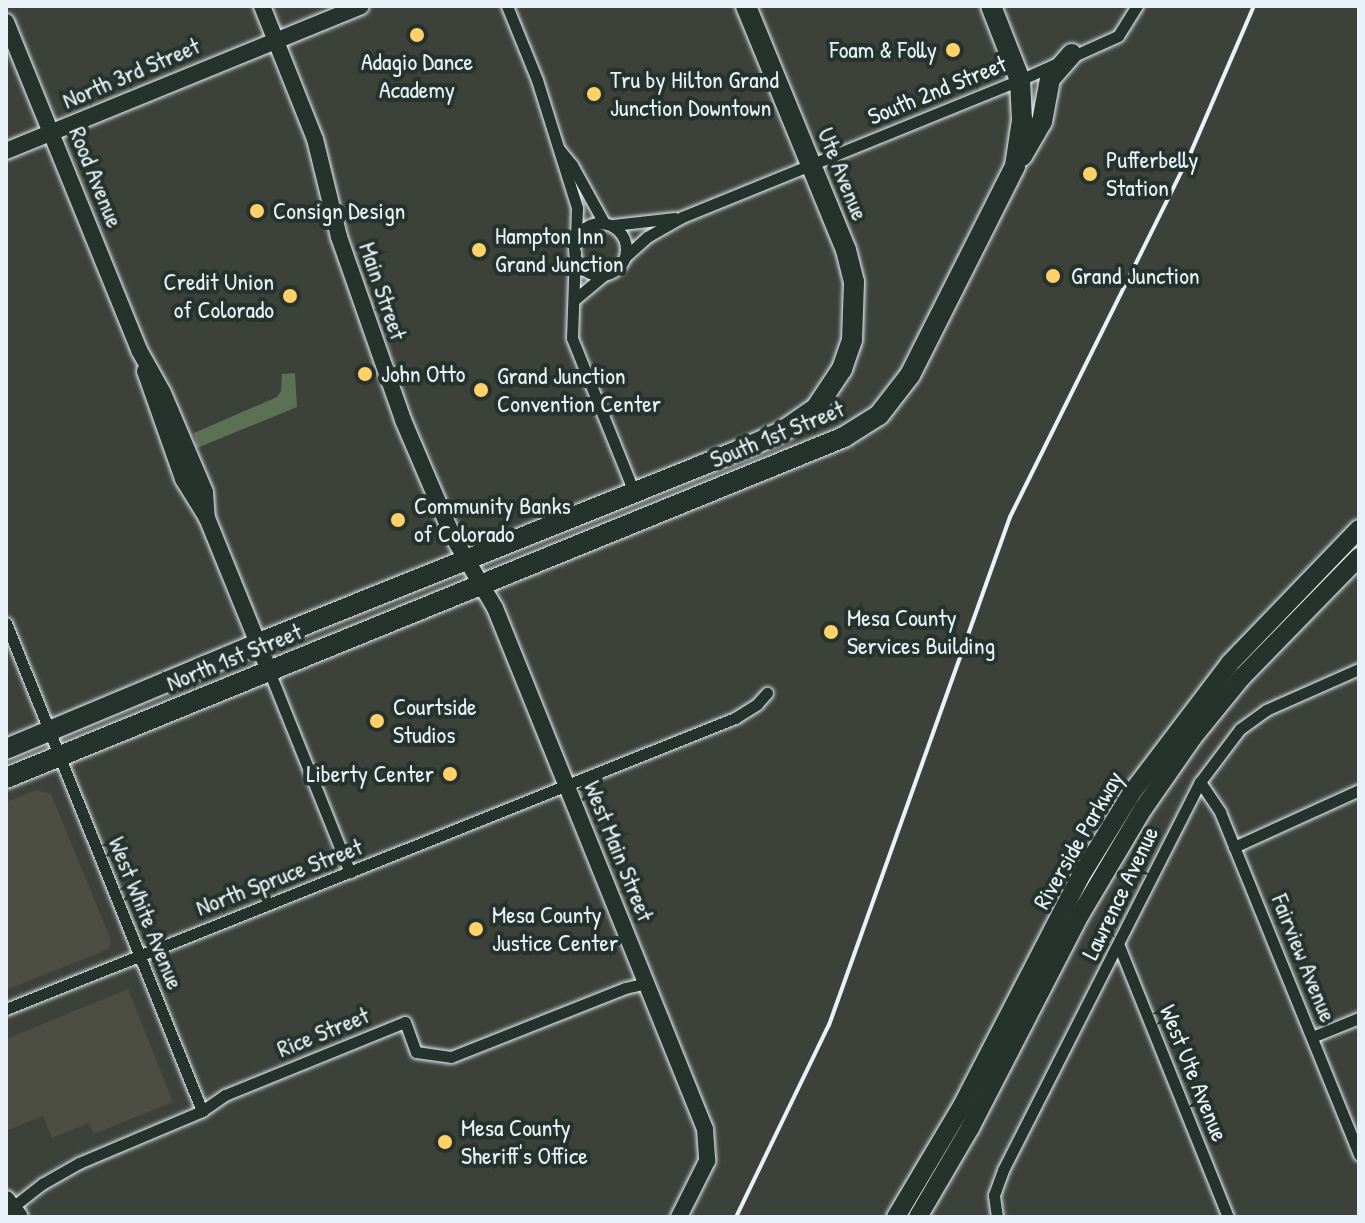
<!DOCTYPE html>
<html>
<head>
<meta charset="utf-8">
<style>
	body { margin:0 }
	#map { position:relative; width:1365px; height:1223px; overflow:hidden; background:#3c423a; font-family:"Patrick Hand",sans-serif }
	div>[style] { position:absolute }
	.built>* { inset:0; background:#4c4d43 }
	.green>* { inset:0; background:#5c7054 }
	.roads { filter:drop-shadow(0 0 2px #e8f1f8) drop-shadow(0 0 2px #e8f1f8) }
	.street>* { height:11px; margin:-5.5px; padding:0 5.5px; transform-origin:5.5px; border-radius:5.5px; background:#26332d }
	.street>.ring { margin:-5.5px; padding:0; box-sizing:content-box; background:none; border:11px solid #26332d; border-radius:50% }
	.secondary>* { height:16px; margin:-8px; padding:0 8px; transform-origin:8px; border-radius:8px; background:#26332d }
	.primary>* { height:18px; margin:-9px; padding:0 9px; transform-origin:9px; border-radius:9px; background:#26332d }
	.highway>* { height:20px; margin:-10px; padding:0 10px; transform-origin:10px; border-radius:10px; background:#26332d }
	.rail>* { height:4px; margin:-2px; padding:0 2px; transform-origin:2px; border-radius:2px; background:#e8f1f8 }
	.dots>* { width:22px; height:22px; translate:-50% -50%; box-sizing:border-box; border:4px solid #26332d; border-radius:50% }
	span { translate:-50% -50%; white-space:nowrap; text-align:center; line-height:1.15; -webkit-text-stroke:8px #26332d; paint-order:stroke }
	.poi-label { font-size:24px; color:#e8f1f8 }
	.right { translate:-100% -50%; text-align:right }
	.left { translate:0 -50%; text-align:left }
	.street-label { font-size:24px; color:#e8f1f8 }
	.frame { position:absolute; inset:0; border:8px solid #e8f1f8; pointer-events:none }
</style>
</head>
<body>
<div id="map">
	<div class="built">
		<div style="clip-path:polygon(36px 790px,51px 794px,111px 940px,109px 949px,6px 990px,6px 802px)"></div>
		<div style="clip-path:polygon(128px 989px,173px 1102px,94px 1134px,89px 1123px,52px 1138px,43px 1116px,6px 1131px,6px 1039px)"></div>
	</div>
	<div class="green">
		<div style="clip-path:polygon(295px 373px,297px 407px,197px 448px,194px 433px,277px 397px,281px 391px,282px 374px)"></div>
	</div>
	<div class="roads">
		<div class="street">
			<div style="left:507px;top:6px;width:80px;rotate:67.9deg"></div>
			<div style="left:537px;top:80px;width:134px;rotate:72.6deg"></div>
			<div style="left:577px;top:208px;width:31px;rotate:92deg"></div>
			<div style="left:559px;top:149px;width:21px;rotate:51deg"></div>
			<div style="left:572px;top:165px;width:66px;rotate:61.1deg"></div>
			<div class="ring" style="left:574px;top:223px;width:41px;height:41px"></div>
			<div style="left:613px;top:225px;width:62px;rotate:-6.4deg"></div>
			<div style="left:575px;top:252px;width:86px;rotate:92deg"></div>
			<div style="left:572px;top:338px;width:166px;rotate:68.1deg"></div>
			<div style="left:625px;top:257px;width:30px;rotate:-42deg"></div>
			<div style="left:647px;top:237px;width:40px;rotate:-29.7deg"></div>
			<div style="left:682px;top:217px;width:365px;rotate:-22.1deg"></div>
			<div style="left:1020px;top:80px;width:107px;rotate:-24.2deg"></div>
			<div style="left:1118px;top:36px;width:36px;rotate:-58deg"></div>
			<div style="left:574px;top:300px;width:39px;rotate:-40deg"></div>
			<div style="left:6px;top:623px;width:526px;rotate:68.12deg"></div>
			<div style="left:269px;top:671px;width:217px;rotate:68.1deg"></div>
			<div style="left:1200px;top:782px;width:36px;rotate:56deg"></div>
			<div style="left:1220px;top:812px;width:370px;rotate:67.9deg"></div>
			<div style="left:1234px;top:847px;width:137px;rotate:-24.5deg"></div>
			<div style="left:1119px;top:946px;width:292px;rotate:68.1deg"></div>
			<div style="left:6px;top:1009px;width:785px;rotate:-21.76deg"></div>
			<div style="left:735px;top:718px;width:26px;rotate:-32deg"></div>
			<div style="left:757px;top:704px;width:15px;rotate:-48deg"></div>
			<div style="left:1312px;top:1037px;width:51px;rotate:-22deg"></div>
			<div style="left:10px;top:1209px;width:41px;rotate:-38deg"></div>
			<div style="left:42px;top:1184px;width:43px;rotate:-29.6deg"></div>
			<div style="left:79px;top:1163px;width:134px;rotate:-22.9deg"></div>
			<div style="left:202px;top:1111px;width:28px;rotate:-35deg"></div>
			<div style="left:225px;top:1095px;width:194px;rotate:-22.1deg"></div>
			<div style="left:405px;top:1022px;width:32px;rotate:70deg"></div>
			<div style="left:416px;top:1052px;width:35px;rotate:8deg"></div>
			<div style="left:451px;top:1057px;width:187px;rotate:-21.6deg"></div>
			<div style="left:625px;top:988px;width:23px;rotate:-13deg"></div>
			<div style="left:997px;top:1217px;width:22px;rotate:-98deg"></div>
			<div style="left:994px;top:1195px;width:27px;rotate:-70deg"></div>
			<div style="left:1003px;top:1170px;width:435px;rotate:-63.1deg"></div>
			<div style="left:1200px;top:782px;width:66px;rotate:-53deg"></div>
			<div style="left:1240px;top:729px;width:32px;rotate:-36deg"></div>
			<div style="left:1266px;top:710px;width:102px;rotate:-23.8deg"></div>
		</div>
		<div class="secondary">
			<div style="left:262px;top:6px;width:143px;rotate:68.3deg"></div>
			<div style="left:315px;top:139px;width:101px;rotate:76.2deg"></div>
			<div style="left:339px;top:237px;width:194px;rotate:70.7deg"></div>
			<div style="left:403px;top:420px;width:125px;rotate:66.9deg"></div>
			<div style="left:452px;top:535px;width:85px;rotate:59.5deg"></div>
			<div style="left:495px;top:608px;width:562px;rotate:68.05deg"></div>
			<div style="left:705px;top:1129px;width:32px;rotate:86deg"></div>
			<div style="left:707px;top:1161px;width:63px;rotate:116.6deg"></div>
			<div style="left:6px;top:22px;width:354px;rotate:67.9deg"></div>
			<div style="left:139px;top:350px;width:49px;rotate:60.8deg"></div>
			<div style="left:163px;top:393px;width:108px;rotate:67deg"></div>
			<div style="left:205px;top:492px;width:26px;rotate:86deg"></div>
			<div style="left:6px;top:151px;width:383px;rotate:-22.2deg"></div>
			<div style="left:145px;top:371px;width:114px;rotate:70.6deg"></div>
			<div style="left:183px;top:479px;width:46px;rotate:58.4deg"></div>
			<div style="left:207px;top:518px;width:165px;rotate:67.9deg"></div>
		</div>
		<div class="primary">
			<div style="left:6px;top:1200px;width:21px;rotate:53deg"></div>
			<div style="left:896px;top:1217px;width:129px;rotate:-59.3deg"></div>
			<div style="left:962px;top:1106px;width:258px;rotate:-62.7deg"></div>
			<div style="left:1080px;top:877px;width:101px;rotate:-58.4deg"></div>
			<div style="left:1133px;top:791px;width:161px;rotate:-52.8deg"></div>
			<div style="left:1230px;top:663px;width:186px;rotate:-46.1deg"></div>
			<div style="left:918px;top:1217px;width:103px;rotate:-59.7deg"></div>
			<div style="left:970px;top:1128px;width:240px;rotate:-62.7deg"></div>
			<div style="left:1080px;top:915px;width:123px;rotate:-59.3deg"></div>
			<div style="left:1143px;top:809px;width:88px;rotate:-55.2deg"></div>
			<div style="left:1193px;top:737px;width:77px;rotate:-50.8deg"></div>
			<div style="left:1242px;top:677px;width:168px;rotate:-45.7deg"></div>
		</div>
		<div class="highway">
			<div style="left:1022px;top:156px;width:39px;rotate:-60deg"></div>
			<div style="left:1042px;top:122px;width:44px;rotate:-79.5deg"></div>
			<div style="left:1050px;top:79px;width:33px;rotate:-49deg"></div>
			<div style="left:6px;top:749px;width:274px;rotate:-22.7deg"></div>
			<div style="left:259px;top:643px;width:529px;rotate:-21.86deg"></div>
			<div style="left:750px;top:446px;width:36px;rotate:-24deg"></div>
			<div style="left:783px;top:431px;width:40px;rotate:-34.9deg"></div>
			<div style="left:816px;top:408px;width:47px;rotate:-56.3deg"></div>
			<div style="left:842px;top:369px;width:31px;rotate:-71deg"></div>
			<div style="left:852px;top:340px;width:58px;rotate:-88deg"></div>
			<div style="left:854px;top:282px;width:33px;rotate:-104deg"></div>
			<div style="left:846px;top:250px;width:264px;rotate:-112.3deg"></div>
			<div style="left:6px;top:778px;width:905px;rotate:-22.14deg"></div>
			<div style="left:844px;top:437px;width:41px;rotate:-32.2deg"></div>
			<div style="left:879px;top:415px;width:51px;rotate:-52.2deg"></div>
			<div style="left:910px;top:375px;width:234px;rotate:-63.3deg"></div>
			<div style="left:1015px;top:166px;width:47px;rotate:-81.3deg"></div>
			<div style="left:1022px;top:120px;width:40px;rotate:-92.9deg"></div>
			<div style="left:1020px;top:80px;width:79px;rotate:-111.4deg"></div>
		</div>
	</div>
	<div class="rail">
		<div style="left:736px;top:1217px;width:213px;rotate:-64.2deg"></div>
		<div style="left:829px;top:1025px;width:539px;rotate:-70.39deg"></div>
		<div style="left:1010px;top:517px;width:400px;rotate:-63.6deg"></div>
		<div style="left:1188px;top:159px;width:167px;rotate:-66.7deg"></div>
	</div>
	<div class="dots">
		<div style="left:417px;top:35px;background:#ffd166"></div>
		<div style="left:953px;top:50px;background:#ffd166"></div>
		<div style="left:594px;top:94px;background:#ffd166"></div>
		<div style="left:1090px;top:174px;background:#ffd166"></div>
		<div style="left:257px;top:211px;background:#ffd166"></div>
		<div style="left:479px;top:250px;background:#ffd166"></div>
		<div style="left:1053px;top:276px;background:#ffd166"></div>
		<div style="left:290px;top:296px;background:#ffd166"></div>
		<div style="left:365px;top:374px;background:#ffd166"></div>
		<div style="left:481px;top:390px;background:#ffd166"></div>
		<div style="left:398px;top:520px;background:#ffd166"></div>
		<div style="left:831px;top:632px;background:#ffd166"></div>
		<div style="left:377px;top:721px;background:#ffd166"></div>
		<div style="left:450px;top:774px;background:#ffd166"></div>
		<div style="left:476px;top:929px;background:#ffd166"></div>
		<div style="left:445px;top:1142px;background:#ffd166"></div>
	</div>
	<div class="poi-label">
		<span class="right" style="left:937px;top:50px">Foam &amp; Folly</span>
		<span style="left:417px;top:76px">Adagio Dance<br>Academy</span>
		<span class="left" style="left:610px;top:94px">Tru by Hilton Grand<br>Junction Downtown</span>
		<span class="left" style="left:1106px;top:174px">Pufferbelly<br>Station</span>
		<span class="left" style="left:273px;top:211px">Consign Design</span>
		<span class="left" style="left:495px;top:250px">Hampton Inn<br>Grand Junction</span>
		<span class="left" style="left:1071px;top:276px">Grand Junction</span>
		<span class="right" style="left:274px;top:296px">Credit Union<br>of Colorado</span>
		<span class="left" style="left:381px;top:374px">John Otto</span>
		<span class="left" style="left:497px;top:390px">Grand Junction<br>Convention Center</span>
		<span class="left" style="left:414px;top:520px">Community Banks<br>of Colorado</span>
		<span class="left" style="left:847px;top:632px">Mesa County<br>Services Building</span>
		<span class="left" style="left:393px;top:721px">Courtside<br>Studios</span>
		<span class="right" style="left:434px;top:774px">Liberty Center</span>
		<span class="left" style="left:492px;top:929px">Mesa County<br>Justice Center</span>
		<span class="left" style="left:461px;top:1142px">Mesa County<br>Sheriff's Office</span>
	</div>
	<div class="street-label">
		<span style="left:131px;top:73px;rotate:-23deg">North 3rd Street</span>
		<span style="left:937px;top:90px;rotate:-22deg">South 2nd Street</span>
		<span style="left:843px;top:174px;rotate:68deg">Ute Avenue</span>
		<span style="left:96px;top:177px;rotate:68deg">Rood Avenue</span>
		<span style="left:383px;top:291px;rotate:71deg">Main Street</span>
		<span style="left:777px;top:434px;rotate:-22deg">South 1st Street</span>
		<span style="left:234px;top:657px;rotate:-22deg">North 1st Street</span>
		<span style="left:1078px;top:840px;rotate:-60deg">Riverside Parkway</span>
		<span style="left:619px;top:851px;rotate:68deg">West Main Street</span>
		<span style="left:279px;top:877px;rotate:-21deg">North Spruce Street</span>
		<span style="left:1120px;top:893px;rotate:-64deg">Lawrence Avenue</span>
		<span style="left:146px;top:913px;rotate:68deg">West White Avenue</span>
		<span style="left:1304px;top:958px;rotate:68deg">Fairview Avenue</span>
		<span style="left:323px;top:1032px;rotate:-22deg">Rice Street</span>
		<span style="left:1194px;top:1073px;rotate:68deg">West Ute Avenue</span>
	</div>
	<div class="frame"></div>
</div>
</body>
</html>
